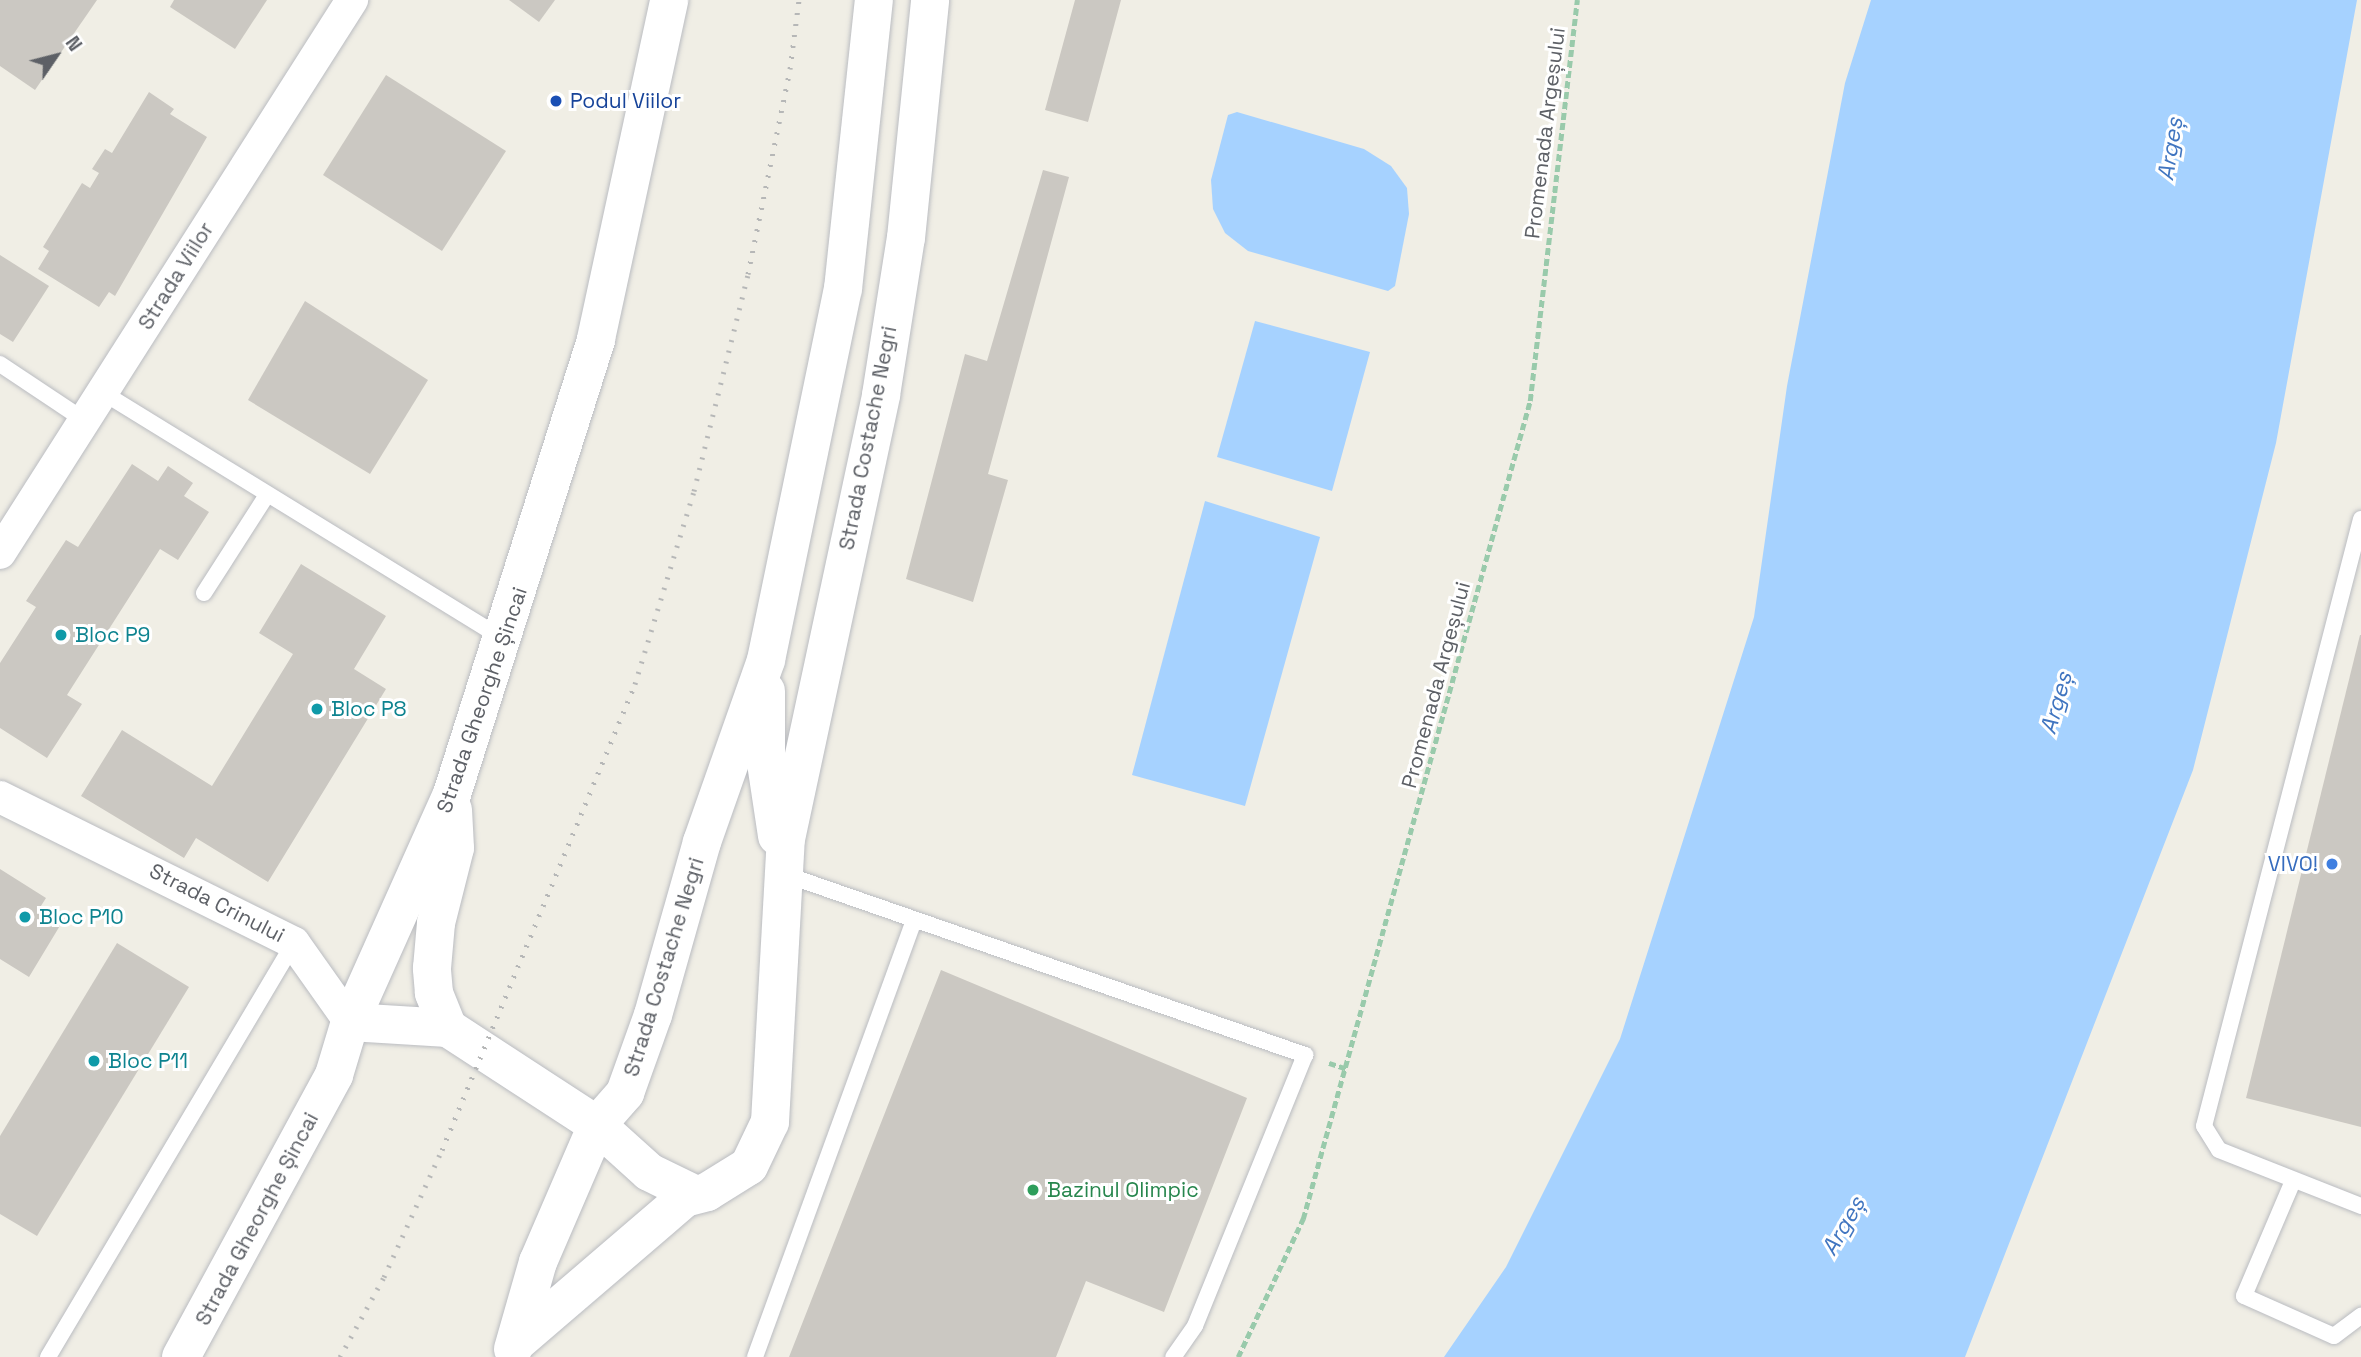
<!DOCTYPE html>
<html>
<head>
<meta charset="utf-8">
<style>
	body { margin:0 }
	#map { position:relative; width:2361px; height:1357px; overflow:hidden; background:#f0eee5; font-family:"Space Grotesk",sans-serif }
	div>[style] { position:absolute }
	.water>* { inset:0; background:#a6d2ff }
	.building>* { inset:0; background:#cbc8c2 }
	.path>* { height:4.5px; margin-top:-2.25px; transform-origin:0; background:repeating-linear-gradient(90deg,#99caab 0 7px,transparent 0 10.5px) }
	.roads { filter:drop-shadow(0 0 2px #babcc1) drop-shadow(0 0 2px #babcc1) }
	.service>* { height:16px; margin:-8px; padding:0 8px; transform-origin:8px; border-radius:8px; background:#fff }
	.minor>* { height:32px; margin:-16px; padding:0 16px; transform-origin:16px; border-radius:16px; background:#fff }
	.secondary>* { height:38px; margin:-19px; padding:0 19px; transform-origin:19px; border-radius:19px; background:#fff }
	.rail>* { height:5px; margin-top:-2.5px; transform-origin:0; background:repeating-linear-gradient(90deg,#b6b7b7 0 2px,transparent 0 11px) }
	.dots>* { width:19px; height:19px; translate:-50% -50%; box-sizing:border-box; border:4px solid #fff; border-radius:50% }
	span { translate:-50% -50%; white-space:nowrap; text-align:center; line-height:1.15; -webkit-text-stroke:6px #fff; paint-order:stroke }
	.transit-label { font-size:21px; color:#164399 }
	.left { translate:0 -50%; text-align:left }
	.street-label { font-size:21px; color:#5d6066 }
	.culture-label { font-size:21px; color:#0d838f }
	.shop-label { font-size:21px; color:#366cbe }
	.right { translate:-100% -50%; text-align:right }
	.leisure-label { font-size:21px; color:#27864d }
	.water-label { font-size:23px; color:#4075c0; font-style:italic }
	.north { position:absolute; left:21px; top:21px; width:70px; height:70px; -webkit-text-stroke:5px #fff; paint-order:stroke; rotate:55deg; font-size:19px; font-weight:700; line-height:28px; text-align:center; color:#5d6066 }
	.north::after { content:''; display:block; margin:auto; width:24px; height:32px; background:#5d6066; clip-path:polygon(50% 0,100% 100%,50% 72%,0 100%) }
</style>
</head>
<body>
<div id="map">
	<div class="water">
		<div style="clip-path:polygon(1871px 0,2357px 0,2276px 443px,2193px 770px,1965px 1357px,1444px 1357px,1506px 1267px,1620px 1039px,1754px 617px,1787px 386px,1845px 83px)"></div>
		<div style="clip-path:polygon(1237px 112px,1364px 149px,1391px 166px,1407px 188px,1409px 214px,1395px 286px,1388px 291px,1248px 251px,1225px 233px,1213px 209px,1211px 180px,1228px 115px)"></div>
		<div style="clip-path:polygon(1255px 321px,1370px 352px,1332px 491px,1217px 457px)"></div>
		<div style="clip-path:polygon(1205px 501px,1320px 537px,1245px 806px,1132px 775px)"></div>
	</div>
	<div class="building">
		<div style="clip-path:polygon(0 0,97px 0,35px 90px,0 66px)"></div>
		<div style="clip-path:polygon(174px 0,267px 0,235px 49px,170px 7px)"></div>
		<div style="clip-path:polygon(509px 0,555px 0,539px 22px)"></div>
		<div style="clip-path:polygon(1075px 0,1121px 0,1088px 122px,1045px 110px)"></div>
		<div style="clip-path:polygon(386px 75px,506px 151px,442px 251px,323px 175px)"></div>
		<div style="clip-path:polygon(149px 92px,174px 109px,170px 114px,207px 137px,115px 296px,109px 292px,99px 307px,38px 269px,49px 251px,43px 247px,82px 183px,90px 188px,99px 173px,92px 169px,105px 149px,112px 153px)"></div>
		<div style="clip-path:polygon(1043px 170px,1069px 177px,988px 474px,1008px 480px,973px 602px,906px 579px,965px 354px,987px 361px)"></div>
		<div style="clip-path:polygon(0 255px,49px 286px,13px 342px,0 334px)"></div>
		<div style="clip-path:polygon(305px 301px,428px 380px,370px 474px,248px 400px)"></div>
		<div style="clip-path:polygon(132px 464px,158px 481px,168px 466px,193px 483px,184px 496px,209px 512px,178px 560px,160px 549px,67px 695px,82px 704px,47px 758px,0 728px,0 663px,36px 607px,26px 601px,66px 540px,78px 547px)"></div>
		<div style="clip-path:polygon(301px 564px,386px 616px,354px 669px,386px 689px,268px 882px,196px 838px,184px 858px,81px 796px,122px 730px,212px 786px,293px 654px,259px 633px)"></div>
		<div style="clip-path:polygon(2360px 635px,2361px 635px,2361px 1127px,2246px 1098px)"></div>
		<div style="clip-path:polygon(0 869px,46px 898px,39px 909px,61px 924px,29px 977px,0 959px)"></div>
		<div style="clip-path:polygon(117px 943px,189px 987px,37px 1236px,0 1214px,0 1136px)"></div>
		<div style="clip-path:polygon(941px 970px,1247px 1098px,1164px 1312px,1086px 1281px,1056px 1357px,789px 1357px)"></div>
	</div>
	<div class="path">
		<div style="left:1329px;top:1063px;width:20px;rotate:18deg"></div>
		<div style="left:1238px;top:1357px;width:153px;rotate:-64.8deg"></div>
		<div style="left:1303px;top:1219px;width:849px;rotate:-74.49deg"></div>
		<div style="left:1530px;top:401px;width:404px;rotate:-83.3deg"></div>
	</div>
	<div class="roads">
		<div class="service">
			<div style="left:0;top:364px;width:101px;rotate:33.7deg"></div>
			<div style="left:102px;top:392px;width:468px;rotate:31.6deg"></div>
			<div style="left:2361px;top:519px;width:627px;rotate:104.5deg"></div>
			<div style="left:2204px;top:1126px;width:28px;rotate:58deg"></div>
			<div style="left:2219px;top:1150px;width:153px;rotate:21.5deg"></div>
			<div style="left:204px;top:593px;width:117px;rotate:-57.3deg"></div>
			<div style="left:784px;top:874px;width:552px;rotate:19.16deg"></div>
			<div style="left:1305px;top:1055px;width:292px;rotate:112.1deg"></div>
			<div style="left:1195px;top:1326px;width:38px;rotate:125deg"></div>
			<div style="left:2293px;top:1181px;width:125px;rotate:113.1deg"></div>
			<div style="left:2244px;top:1296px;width:98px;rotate:24deg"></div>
			<div style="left:2334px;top:1336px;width:34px;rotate:-37deg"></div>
			<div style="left:48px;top:1357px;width:482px;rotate:-59.3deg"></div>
			<div style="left:755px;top:1357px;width:463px;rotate:-70deg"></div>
		</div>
		<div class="minor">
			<div style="left:0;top:553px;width:656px;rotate:-57.52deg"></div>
			<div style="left:0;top:797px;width:328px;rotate:26.4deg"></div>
			<div style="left:294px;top:943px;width:97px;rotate:54.7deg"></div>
		</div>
		<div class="secondary">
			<div style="left:766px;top:691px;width:72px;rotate:90deg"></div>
			<div style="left:766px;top:763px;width:74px;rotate:81.4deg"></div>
			<div style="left:350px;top:1022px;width:98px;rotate:3.5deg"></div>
			<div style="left:448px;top:1028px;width:178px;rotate:33.1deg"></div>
			<div style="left:597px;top:1125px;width:70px;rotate:42.1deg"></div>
			<div style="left:649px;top:1172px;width:48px;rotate:26deg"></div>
			<div style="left:448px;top:1028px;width:38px;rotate:-112deg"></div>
			<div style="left:434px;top:993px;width:25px;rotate:-95deg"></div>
			<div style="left:432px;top:968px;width:45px;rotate:-84.9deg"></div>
			<div style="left:436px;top:923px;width:77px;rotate:-75.8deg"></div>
			<div style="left:455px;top:848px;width:38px;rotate:-93deg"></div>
			<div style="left:517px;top:1342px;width:221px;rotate:-40.6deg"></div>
			<div style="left:685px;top:1198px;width:23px;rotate:-15deg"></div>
			<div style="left:707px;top:1192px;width:49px;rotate:-31.8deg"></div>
			<div style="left:749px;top:1166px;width:49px;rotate:-64.5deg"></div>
			<div style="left:770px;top:1122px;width:283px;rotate:-86.8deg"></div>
			<div style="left:786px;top:839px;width:454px;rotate:-77.9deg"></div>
			<div style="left:881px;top:395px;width:159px;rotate:-81deg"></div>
			<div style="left:906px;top:238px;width:239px;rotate:-84.2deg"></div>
			<div style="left:513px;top:1349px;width:91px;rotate:-74deg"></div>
			<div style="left:538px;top:1262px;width:149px;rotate:-66.7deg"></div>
			<div style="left:597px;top:1125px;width:43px;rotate:-48.8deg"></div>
			<div style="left:625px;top:1093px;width:83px;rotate:-70.3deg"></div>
			<div style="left:653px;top:1015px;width:180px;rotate:-74.2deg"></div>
			<div style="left:702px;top:842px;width:193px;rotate:-70.6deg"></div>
			<div style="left:766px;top:660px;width:379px;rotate:-78.3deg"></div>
			<div style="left:843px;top:289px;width:291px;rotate:-83.9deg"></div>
			<div style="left:181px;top:1357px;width:321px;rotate:-61.5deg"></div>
			<div style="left:334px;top:1075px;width:55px;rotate:-73.2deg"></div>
			<div style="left:350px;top:1022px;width:250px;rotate:-65.9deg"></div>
			<div style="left:452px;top:794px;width:477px;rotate:-72.4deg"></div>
			<div style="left:596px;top:339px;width:347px;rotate:-77.8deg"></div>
		</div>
	</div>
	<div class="rail">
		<div style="left:340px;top:1357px;width:91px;rotate:-61.2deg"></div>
		<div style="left:384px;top:1277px;width:140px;rotate:-65.5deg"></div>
		<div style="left:442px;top:1150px;width:504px;rotate:-67.5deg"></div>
		<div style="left:635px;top:684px;width:202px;rotate:-73deg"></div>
		<div style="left:694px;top:491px;width:224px;rotate:-76deg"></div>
		<div style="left:748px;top:274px;width:209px;rotate:-78.4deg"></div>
		<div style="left:790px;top:69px;width:70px;rotate:-82.6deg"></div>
	</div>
	<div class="dots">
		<div style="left:556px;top:101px;background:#1a4fb4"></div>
		<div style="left:61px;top:635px;background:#0f9aa8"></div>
		<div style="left:317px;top:709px;background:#0f9aa8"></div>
		<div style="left:2332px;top:864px;background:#3f7fe0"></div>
		<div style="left:25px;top:917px;background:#0f9aa8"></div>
		<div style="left:94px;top:1061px;background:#0f9aa8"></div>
		<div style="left:1033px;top:1190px;background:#2e9e5b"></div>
	</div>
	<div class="transit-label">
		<span class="left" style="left:570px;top:101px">Podul Viilor</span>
	</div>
	<div class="street-label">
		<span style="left:1545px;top:133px;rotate:-83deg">Promenada Argeșului</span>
		<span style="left:176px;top:276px;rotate:-58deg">Strada Viilor</span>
		<span style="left:868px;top:438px;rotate:-79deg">Strada Costache Negri</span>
		<span style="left:1436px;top:685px;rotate:-75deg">Promenada Argeșului</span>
		<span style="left:482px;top:700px;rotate:-71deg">Strada Gheorghe Șincai</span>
		<span style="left:217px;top:903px;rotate:27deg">Strada Crinului</span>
		<span style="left:664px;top:967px;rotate:-73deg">Strada Costache Negri</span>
		<span style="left:257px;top:1219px;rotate:-62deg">Strada Gheorghe Șincai</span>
	</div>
	<div class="culture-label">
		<span class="left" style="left:75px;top:635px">Bloc P9</span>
		<span class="left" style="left:331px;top:709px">Bloc P8</span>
		<span class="left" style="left:39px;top:917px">Bloc P10</span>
		<span class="left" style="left:108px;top:1061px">Bloc P11</span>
	</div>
	<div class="shop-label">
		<span class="right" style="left:2318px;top:864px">VIVO!</span>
	</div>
	<div class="leisure-label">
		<span class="left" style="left:1047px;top:1190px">Bazinul Olimpic</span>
	</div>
	<div class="water-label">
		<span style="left:2170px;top:149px;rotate:-81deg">Argeș</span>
		<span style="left:2056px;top:703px;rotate:-74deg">Argeș</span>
		<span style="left:1843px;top:1226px;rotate:-60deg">Argeș</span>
	</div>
	<div class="north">N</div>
</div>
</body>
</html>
